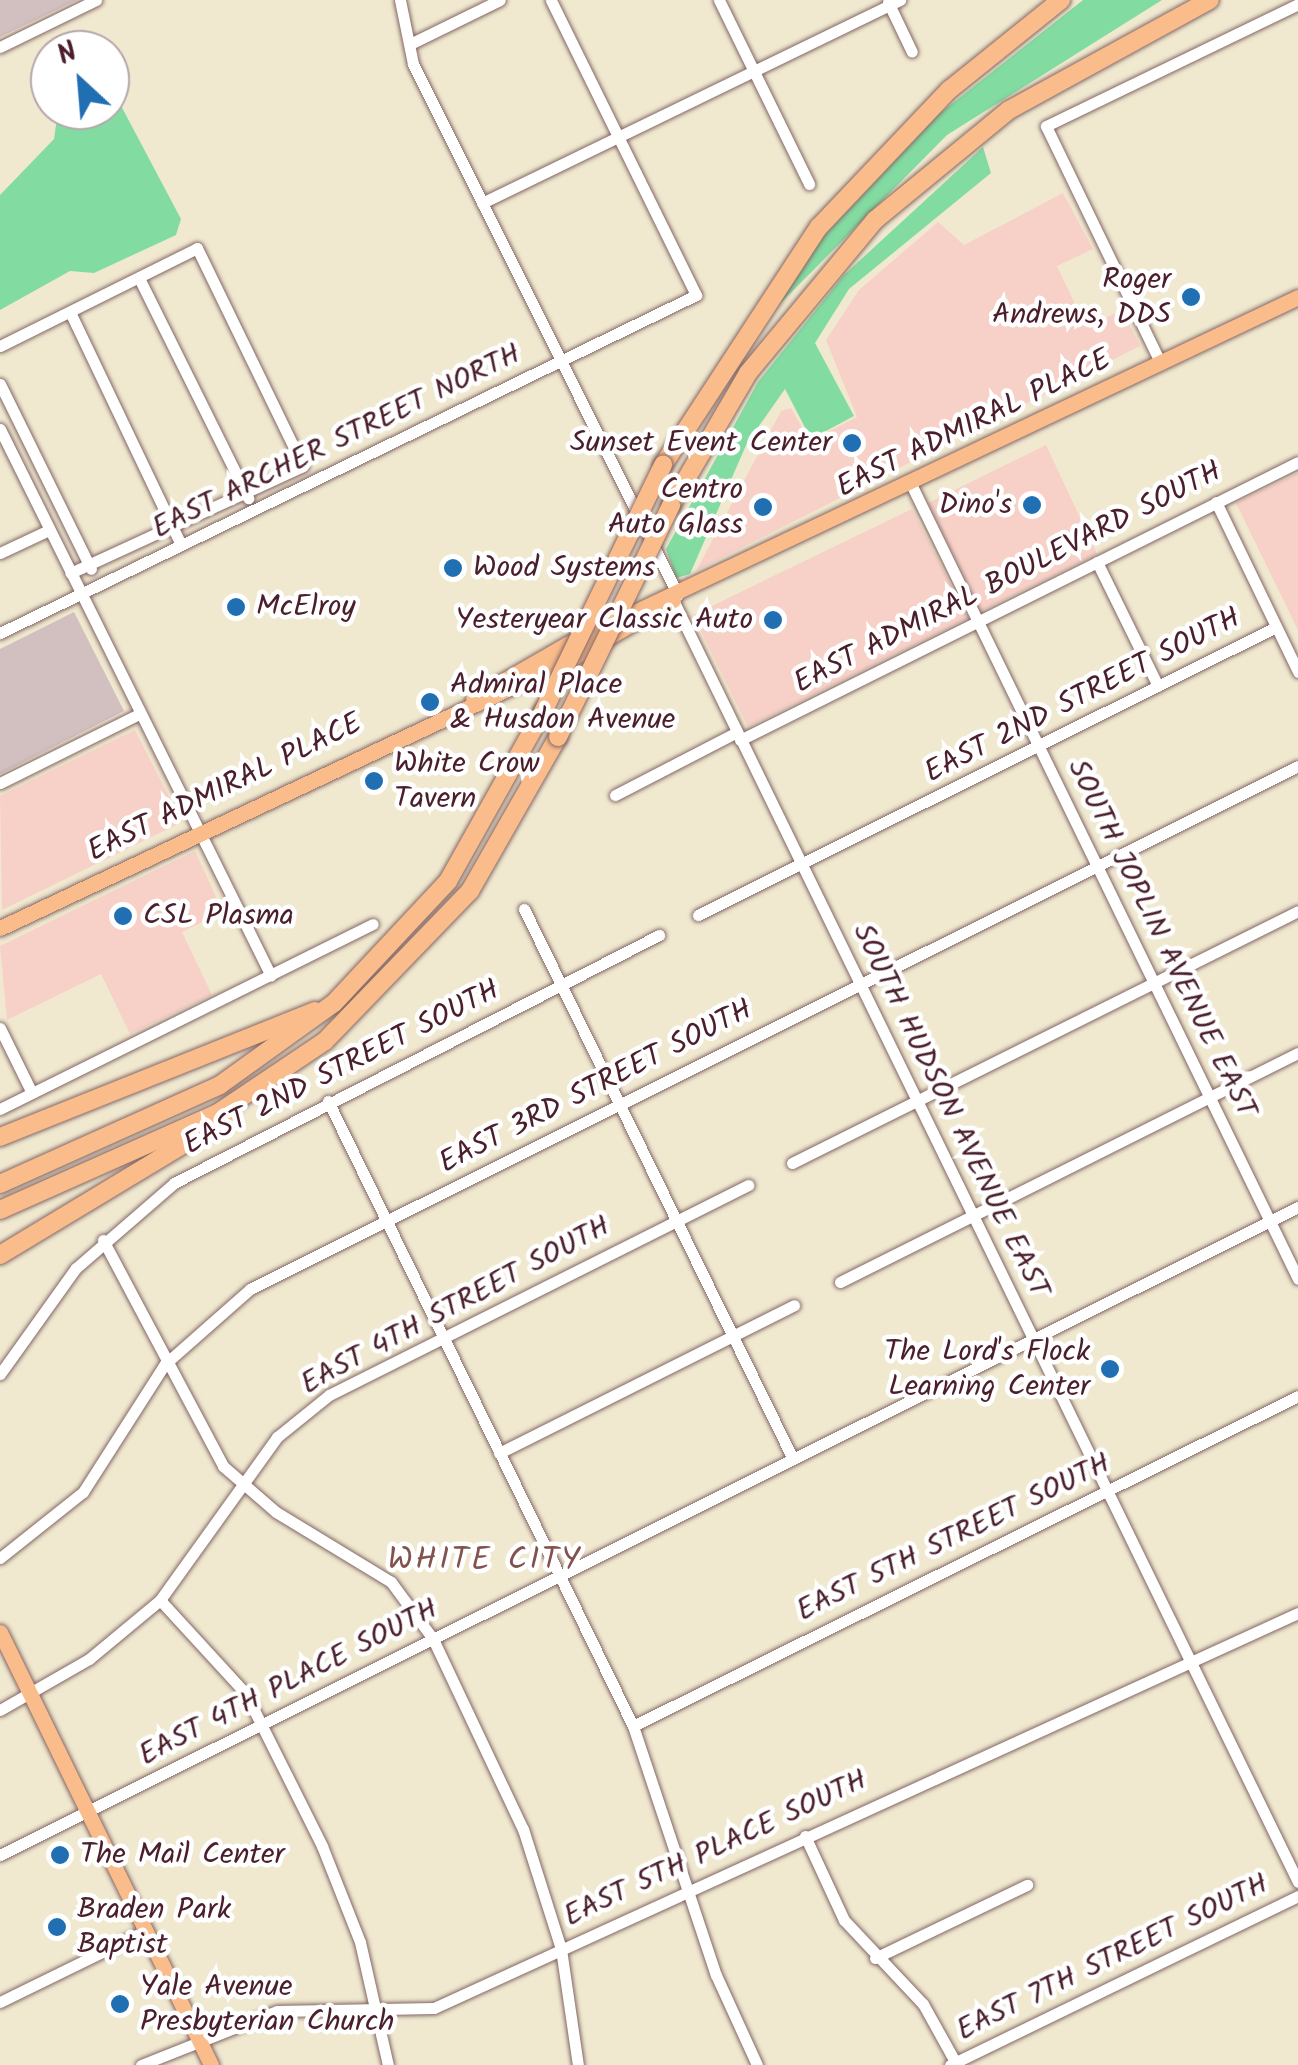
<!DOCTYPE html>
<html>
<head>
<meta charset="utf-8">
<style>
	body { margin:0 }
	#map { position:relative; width:1298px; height:2065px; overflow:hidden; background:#f0e9d0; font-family:Kalam,sans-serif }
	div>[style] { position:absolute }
	.built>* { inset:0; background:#f7d1c7 }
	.industrial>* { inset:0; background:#d2bfc0 }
	.green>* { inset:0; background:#82dca2 }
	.roads { filter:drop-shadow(0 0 2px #846665) drop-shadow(0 0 2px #846665) }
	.minor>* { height:11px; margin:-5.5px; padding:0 5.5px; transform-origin:5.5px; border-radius:5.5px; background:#fff }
	.major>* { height:15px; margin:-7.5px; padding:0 7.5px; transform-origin:7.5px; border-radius:7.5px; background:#f9bc8a }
	.highway>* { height:18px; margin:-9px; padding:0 9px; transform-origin:9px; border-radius:9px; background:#f9bc8a }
	.bridges { filter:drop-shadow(0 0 2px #846665) drop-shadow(0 0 2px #846665) }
	.highway-bridge>* { height:18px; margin:-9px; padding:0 9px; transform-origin:9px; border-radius:9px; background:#f9bc8a }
	.dots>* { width:28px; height:28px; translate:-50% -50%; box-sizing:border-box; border:5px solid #fff; border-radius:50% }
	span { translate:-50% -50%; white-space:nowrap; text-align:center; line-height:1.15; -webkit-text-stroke:9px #fff; paint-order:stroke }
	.poi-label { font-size:30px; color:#4a1f2b }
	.right { translate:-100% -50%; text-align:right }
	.left { translate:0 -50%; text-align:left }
	.street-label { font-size:30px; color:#4a1f2b }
	.neighbourhood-label { font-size:32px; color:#81524e; letter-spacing:2.5px }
	.north { position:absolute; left:30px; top:30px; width:100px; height:100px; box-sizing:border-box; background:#fff; border:2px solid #b7a5aa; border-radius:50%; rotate:334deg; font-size:28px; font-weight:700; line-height:40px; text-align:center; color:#4a1f2b }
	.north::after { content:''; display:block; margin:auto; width:35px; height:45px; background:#1f6fb2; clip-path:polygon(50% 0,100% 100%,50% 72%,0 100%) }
</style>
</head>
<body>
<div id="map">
	<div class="built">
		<div style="clip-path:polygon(1063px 193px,1093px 249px,1057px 266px,1086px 327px,1122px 310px,1140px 346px,696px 571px,781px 411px,791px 408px,810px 441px,857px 417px,826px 340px,859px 290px,938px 222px,964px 245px)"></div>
		<div style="clip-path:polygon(1046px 445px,1097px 554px,981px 611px,928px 503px)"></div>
		<div style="clip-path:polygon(1298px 473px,1298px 630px,1236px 503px)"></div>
		<div style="clip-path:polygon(912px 509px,968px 618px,748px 727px,693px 615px)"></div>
		<div style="clip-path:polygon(135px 730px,182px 822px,2px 910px,0 796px)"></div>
		<div style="clip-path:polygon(195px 851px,223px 912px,182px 932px,212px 995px,130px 1034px,101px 974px,7px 1020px,0 946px)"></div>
	</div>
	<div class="industrial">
		<div style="clip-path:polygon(0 0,77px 0,0 37px)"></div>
		<div style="clip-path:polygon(74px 612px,124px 711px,0 774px,0 649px)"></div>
	</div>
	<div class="green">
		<div style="clip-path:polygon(1083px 0,1162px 0,947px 135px,760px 324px,824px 236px,939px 114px)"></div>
		<div style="clip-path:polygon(110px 85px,181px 219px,176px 235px,94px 273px,70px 271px,0 310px,0 195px,54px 139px,58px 110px,110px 110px)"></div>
		<div style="clip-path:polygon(983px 147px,991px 173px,849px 289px,815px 343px,854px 416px,811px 439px,785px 389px,747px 443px,690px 574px,676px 578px,666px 549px,758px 382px,844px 275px)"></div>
	</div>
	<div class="roads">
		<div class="minor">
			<div style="left:400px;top:0;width:65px;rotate:78.5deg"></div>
			<div style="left:413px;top:64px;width:593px;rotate:63.48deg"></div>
			<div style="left:719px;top:0;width:205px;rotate:63.9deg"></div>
			<div style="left:888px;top:2px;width:55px;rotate:64.4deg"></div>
			<div style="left:410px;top:44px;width:100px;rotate:-26.1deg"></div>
			<div style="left:0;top:47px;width:107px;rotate:-26.1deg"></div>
			<div style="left:482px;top:203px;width:465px;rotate:-25.9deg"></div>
			<div style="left:139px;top:278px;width:246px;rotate:63.6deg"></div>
			<div style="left:70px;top:312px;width:258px;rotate:64.5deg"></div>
			<div style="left:0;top:346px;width:220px;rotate:-26.4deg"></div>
			<div style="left:197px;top:248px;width:242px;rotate:64.1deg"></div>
			<div style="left:303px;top:466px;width:256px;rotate:155.3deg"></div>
			<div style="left:1161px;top:364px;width:264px;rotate:-115.8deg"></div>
			<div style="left:1046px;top:126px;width:280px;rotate:-25.8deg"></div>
			<div style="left:0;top:384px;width:206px;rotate:63.8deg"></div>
			<div style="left:0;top:429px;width:610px;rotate:63.64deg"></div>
			<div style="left:911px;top:484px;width:884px;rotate:64.04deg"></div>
			<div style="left:1216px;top:502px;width:189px;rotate:64.2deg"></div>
			<div style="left:0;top:553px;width:54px;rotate:-25.1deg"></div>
			<div style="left:1097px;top:562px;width:138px;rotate:63.8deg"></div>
			<div style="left:673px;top:600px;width:1426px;rotate:64.01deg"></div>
			<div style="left:0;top:633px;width:774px;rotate:-25.9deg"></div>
			<div style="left:696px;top:295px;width:329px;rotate:-116.2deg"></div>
			<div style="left:740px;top:740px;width:623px;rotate:-26.48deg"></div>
			<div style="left:0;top:783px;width:155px;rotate:-26.4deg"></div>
			<div style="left:615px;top:795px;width:137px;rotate:-27.3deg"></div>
			<div style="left:524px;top:909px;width:612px;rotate:63.94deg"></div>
			<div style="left:698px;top:915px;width:646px;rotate:-26.49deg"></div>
			<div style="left:0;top:1028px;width:70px;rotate:63.8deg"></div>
			<div style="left:328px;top:1101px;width:695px;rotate:63.99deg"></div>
			<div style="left:633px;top:1726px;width:262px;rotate:71.6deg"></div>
			<div style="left:716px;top:1975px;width:99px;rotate:65.5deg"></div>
			<div style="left:0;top:1109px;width:416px;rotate:-26.4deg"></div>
			<div style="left:792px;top:1163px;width:565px;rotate:-26.47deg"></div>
			<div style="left:103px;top:1240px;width:256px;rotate:62deg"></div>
			<div style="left:223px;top:1466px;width:70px;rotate:41deg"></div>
			<div style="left:276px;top:1512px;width:135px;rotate:31.3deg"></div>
			<div style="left:391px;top:1582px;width:71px;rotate:53.6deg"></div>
			<div style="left:433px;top:1639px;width:210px;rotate:64.7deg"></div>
			<div style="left:523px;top:1829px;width:126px;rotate:72.4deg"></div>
			<div style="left:561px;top:1949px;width:117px;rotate:81.7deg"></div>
			<div style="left:840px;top:1282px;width:512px;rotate:-26.57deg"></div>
			<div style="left:0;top:1374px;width:130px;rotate:-54.4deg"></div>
			<div style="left:76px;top:1268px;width:130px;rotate:-40.9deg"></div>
			<div style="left:174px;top:1183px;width:545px;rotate:-27.08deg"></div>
			<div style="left:499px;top:1453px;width:330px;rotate:-26.6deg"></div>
			<div style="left:0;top:1558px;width:106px;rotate:-38.5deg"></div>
			<div style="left:83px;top:1492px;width:152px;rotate:-57.4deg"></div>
			<div style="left:165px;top:1364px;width:113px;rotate:-41.4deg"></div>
			<div style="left:250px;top:1289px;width:1171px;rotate:-26.52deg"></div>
			<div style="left:160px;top:1600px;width:127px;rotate:47.5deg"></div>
			<div style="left:246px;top:1694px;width:170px;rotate:63.4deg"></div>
			<div style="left:322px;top:1846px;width:103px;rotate:68.4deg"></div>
			<div style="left:360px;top:1942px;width:126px;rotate:77.2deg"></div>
			<div style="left:0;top:1710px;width:103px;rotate:-29.8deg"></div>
			<div style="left:89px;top:1659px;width:92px;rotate:-39.7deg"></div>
			<div style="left:160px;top:1600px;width:201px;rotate:-54.3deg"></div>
			<div style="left:277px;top:1437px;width:67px;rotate:-38.9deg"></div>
			<div style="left:329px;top:1395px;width:469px;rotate:-26.6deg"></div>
			<div style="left:633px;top:1726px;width:742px;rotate:-26.39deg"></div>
			<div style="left:805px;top:1836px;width:93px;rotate:65.1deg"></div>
			<div style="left:844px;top:1920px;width:115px;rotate:46.8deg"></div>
			<div style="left:923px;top:2004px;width:70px;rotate:60.9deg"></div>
			<div style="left:0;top:1855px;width:1451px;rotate:-26.53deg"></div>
			<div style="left:875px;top:1958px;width:169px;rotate:-25.7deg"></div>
			<div style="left:0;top:2002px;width:161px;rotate:-26.1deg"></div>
			<div style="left:141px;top:2065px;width:146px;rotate:-21.7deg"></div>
			<div style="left:277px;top:2011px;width:157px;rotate:-1.1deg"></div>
			<div style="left:434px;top:2008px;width:950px;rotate:-24.57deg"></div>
			<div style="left:950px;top:2065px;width:387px;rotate:-25.9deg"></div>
		</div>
		<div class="major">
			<div style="left:473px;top:698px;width:108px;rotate:-29.9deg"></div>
			<div style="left:567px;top:644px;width:809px;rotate:-25.39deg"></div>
			<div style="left:0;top:928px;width:633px;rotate:-25.23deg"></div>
			<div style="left:573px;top:658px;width:116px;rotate:-30.1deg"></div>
			<div style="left:0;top:1632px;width:482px;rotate:64deg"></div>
		</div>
		<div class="highway">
			<div style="left:663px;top:465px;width:285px;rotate:-56.8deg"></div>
			<div style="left:819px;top:227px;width:189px;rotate:-46.5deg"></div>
			<div style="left:949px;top:90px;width:144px;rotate:-38.8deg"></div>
			<div style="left:671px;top:505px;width:153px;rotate:-59.7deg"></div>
			<div style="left:748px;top:373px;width:199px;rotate:-50.3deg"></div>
			<div style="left:875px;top:220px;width:173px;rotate:-39.4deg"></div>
			<div style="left:1009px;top:110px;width:229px;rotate:-28.7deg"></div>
			<div style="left:0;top:1137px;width:339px;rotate:-21.8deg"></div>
			<div style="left:0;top:1184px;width:241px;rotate:-24.2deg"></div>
			<div style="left:220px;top:1085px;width:140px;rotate:-35.7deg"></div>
			<div style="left:334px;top:1003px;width:167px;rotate:-46.9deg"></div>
			<div style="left:448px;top:881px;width:194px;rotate:-60.7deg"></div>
			<div style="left:0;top:1210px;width:239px;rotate:-24deg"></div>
			<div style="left:218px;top:1113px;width:129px;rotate:-33.9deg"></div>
			<div style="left:325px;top:1041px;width:209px;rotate:-46deg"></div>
			<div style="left:470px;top:891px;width:177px;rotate:-60.3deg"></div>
			<div style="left:0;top:1255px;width:269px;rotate:-31.1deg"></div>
		</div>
	</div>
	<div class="bridges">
		<div class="highway-bridge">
			<div style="left:543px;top:712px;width:275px;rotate:-64.1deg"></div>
			<div style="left:558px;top:737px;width:258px;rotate:-64deg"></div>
		</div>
	</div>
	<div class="dots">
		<div style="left:1191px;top:297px;background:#1f6fb2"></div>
		<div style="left:852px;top:443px;background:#1f6fb2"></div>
		<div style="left:1032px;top:505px;background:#1f6fb2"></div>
		<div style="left:763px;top:507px;background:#1f6fb2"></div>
		<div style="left:453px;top:568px;background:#1f6fb2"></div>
		<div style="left:236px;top:607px;background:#1f6fb2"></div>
		<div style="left:773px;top:620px;background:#1f6fb2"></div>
		<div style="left:430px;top:702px;background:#1f6fb2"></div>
		<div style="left:374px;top:781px;background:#1f6fb2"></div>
		<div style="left:123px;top:916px;background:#1f6fb2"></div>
		<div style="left:1110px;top:1369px;background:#1f6fb2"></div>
		<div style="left:60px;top:1855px;background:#1f6fb2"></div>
		<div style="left:57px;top:1927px;background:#1f6fb2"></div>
		<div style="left:120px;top:2004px;background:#1f6fb2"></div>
	</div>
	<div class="poi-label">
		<span class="right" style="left:1171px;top:297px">Roger<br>Andrews, DDS</span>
		<span class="right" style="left:832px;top:443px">Sunset Event Center</span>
		<span class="right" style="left:743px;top:507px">Centro<br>Auto Glass</span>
		<span class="right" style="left:1012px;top:505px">Dino's</span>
		<span class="left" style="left:473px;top:568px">Wood Systems</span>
		<span class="left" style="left:256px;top:607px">McElroy</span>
		<span class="right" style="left:753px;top:620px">Yesteryear Classic Auto</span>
		<span class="left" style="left:450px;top:702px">Admiral Place<br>&amp; Husdon Avenue</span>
		<span class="left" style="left:394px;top:781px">White Crow<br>Tavern</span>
		<span class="left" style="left:143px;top:916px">CSL Plasma</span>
		<span class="right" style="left:1090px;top:1369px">The Lord's Flock<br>Learning Center</span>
		<span class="left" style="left:80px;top:1855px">The Mail Center</span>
		<span class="left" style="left:77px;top:1927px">Braden Park<br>Baptist</span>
		<span class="left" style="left:140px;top:2004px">Yale Avenue<br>Presbyterian Church</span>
	</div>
	<div class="street-label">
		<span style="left:974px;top:424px;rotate:-26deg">EAST ADMIRAL PLACE</span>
		<span style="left:337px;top:442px;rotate:-26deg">EAST ARCHER STREET NORTH</span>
		<span style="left:1008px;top:578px;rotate:-27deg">EAST ADMIRAL BOULEVARD SOUTH</span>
		<span style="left:1083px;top:696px;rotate:-27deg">EAST 2ND STREET SOUTH</span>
		<span style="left:225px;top:788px;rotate:-26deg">EAST ADMIRAL PLACE</span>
		<span style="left:1161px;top:939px;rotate:64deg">SOUTH JOPLIN AVENUE EAST</span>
		<span style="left:342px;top:1068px;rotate:-27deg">EAST 2ND STREET SOUTH</span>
		<span style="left:596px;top:1087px;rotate:-27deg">EAST 3RD STREET SOUTH</span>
		<span style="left:950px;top:1111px;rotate:64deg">SOUTH HUDSON AVENUE EAST</span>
		<span style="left:456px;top:1306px;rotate:-28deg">EAST 4TH STREET SOUTH</span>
		<span style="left:954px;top:1538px;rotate:-26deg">EAST 5TH STREET SOUTH</span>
		<span style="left:289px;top:1683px;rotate:-27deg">EAST 4TH PLACE SOUTH</span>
		<span style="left:716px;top:1849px;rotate:-25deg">EAST 5TH PLACE SOUTH</span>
		<span style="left:1113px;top:1958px;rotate:-26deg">EAST 7TH STREET SOUTH</span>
	</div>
	<div class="neighbourhood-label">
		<span style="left:485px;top:1561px">WHITE CITY</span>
	</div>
	<div class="north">N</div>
</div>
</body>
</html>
